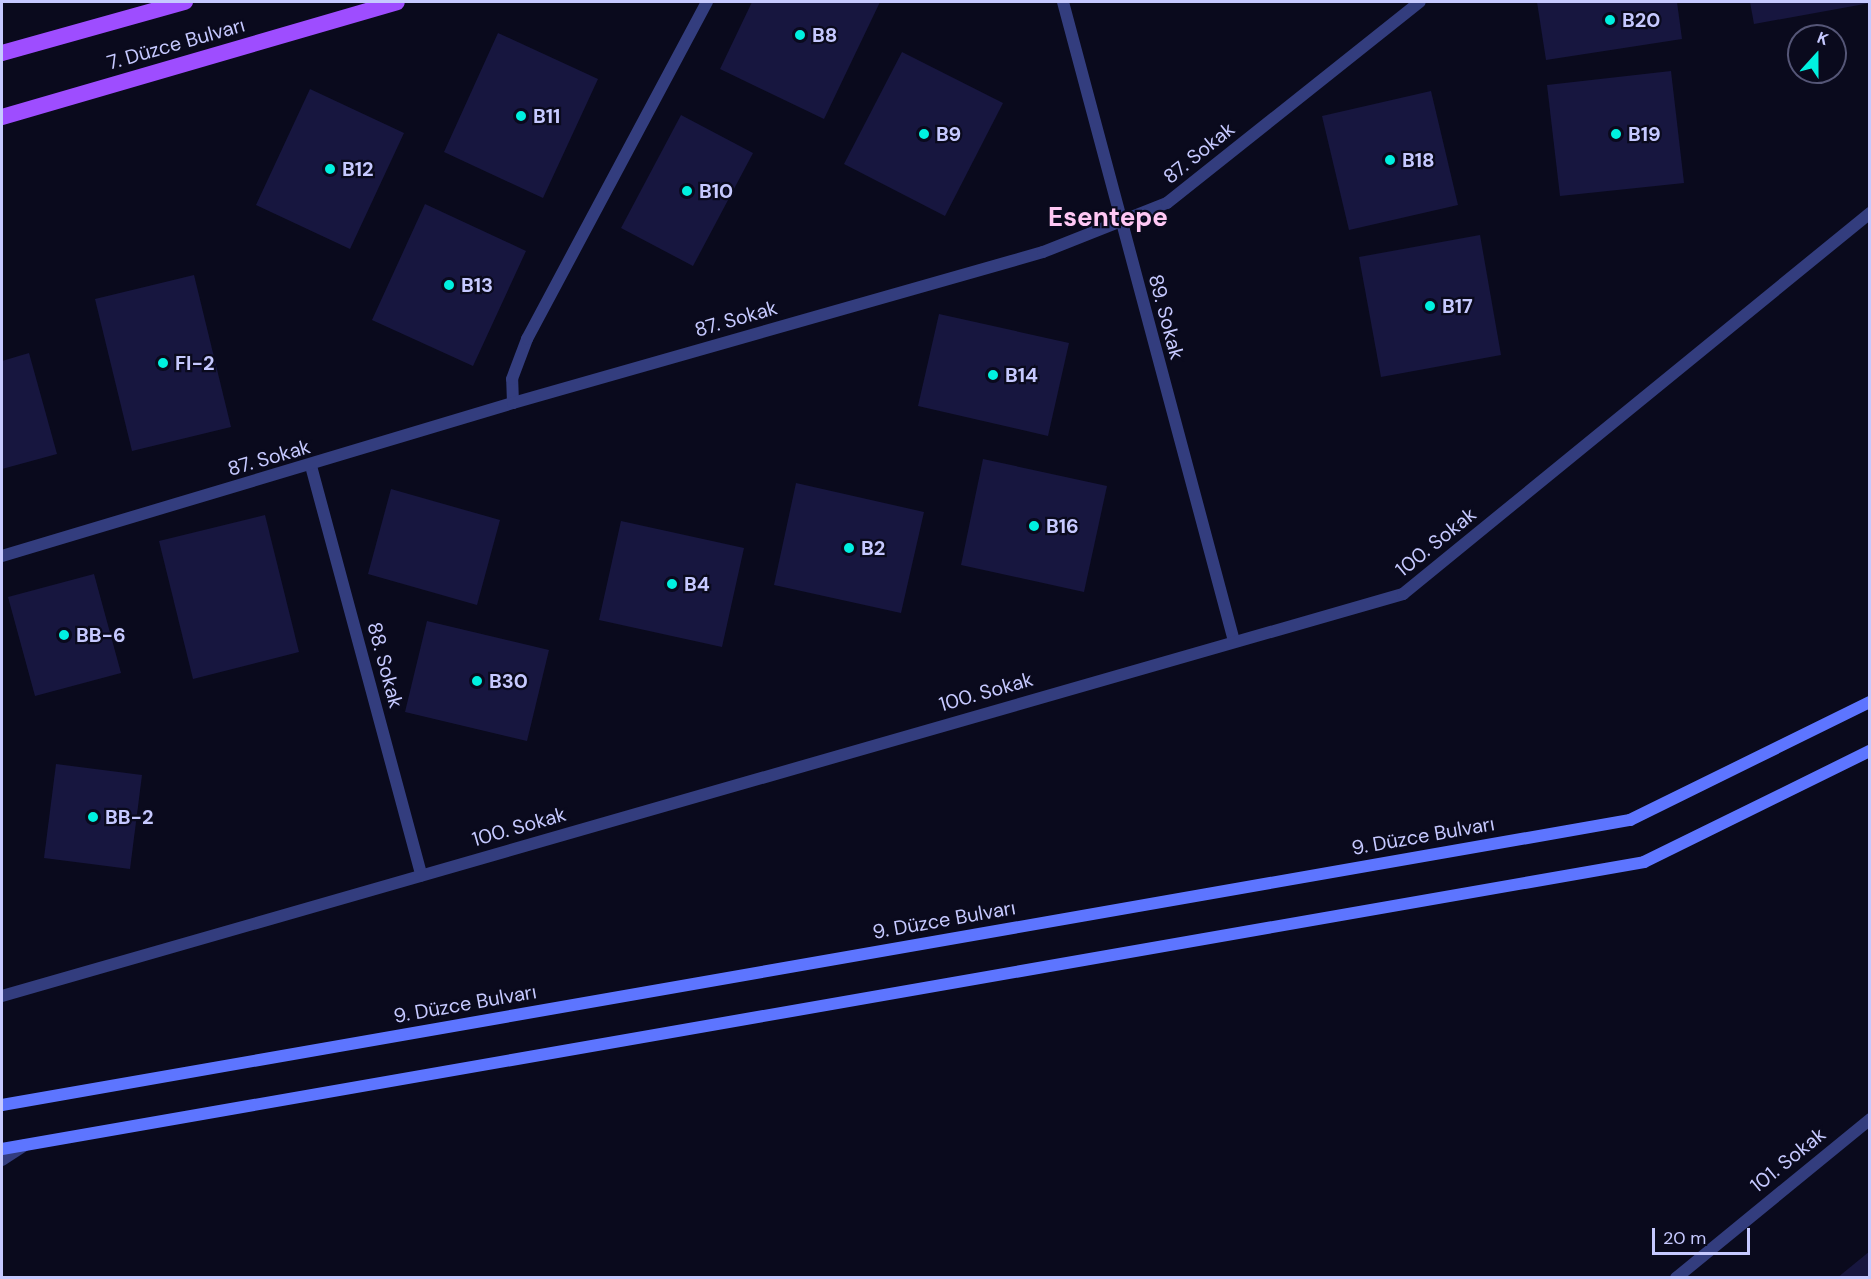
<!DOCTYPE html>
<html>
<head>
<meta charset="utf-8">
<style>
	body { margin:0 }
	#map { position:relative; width:1871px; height:1279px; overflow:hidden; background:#0a0a1d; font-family:"DM Sans",sans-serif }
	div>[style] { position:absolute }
	.building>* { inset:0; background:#17163f }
	.minor>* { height:12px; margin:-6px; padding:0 6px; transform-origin:6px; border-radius:6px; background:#333d7e }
	.secondary>* { height:12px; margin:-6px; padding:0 6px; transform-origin:6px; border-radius:6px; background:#5d75ff }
	.primary>* { height:16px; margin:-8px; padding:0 8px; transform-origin:8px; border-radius:8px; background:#9e4dff }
	.dots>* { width:16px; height:16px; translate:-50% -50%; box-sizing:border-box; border:3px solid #0a0a1d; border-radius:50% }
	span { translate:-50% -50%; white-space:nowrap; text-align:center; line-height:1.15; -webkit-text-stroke:4.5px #0a0a1d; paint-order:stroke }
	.poi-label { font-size:20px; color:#c6c9ff; font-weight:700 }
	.left { translate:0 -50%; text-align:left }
	.street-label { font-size:20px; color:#c6c9ff }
	.district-label { font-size:26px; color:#ffc8f4; font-weight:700 }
	.frame { position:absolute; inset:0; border:3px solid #c6c9ff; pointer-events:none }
	.north { position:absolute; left:1787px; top:24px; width:60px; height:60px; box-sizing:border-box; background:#0a0a1d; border:2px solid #555677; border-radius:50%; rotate:21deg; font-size:16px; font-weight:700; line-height:24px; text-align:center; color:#c6c9ff }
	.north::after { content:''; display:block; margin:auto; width:21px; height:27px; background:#00f1e0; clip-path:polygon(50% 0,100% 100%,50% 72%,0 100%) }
	.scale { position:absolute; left:1652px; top:1228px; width:98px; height:27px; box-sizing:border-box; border:3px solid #c6c9ff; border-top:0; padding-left:8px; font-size:18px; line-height:21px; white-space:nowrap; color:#c6c9ff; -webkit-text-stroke:4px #0a0a1d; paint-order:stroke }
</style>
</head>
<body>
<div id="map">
	<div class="building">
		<div style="clip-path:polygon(752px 2px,880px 2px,824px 119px,720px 69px)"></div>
		<div style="clip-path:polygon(1537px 2px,1677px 2px,1682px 39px,1546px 60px)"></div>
		<div style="clip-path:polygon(1750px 2px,1870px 2px,1870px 3px,1754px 24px)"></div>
		<div style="clip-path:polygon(498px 33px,598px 79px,543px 198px,444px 152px)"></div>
		<div style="clip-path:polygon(902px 52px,1003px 103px,945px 216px,844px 164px)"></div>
		<div style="clip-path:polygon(1671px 71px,1684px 183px,1560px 196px,1547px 85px)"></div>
		<div style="clip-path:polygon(310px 89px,404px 133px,350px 249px,256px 205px)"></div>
		<div style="clip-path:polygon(1431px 91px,1458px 205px,1349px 230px,1322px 116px)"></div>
		<div style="clip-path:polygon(681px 115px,753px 153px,693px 266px,621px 228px)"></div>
		<div style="clip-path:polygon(425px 204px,526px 251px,473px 366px,372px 320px)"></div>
		<div style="clip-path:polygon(1480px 235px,1501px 355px,1381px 377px,1359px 257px)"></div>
		<div style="clip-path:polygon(194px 275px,231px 427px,132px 451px,95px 299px)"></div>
		<div style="clip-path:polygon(939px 314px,1069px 343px,1048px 436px,918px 406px)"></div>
		<div style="clip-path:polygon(29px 353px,57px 454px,2px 469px,2px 361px)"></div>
		<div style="clip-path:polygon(983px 459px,1107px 486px,1084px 592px,961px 565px)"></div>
		<div style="clip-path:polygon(796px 483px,924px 512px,901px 613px,774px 585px)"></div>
		<div style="clip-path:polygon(391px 489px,500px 520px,477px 605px,368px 574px)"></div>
		<div style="clip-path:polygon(265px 515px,299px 652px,193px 679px,159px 541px)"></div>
		<div style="clip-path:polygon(621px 521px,744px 548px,722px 647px,599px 620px)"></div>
		<div style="clip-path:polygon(94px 574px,121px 673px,35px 696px,8px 597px)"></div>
		<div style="clip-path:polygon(427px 621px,549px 650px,527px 741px,405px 712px)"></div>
		<div style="clip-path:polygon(56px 764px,142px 775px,130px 869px,44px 858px)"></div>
		<div style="clip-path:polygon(1870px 1251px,1870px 1278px,1837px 1278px)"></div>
	</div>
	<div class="minor">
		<div style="left:1063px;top:2px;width:661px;rotate:75.02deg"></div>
		<div style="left:513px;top:403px;width:24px;rotate:-92deg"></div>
		<div style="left:512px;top:379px;width:43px;rotate:-69.4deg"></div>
		<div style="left:527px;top:339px;width:382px;rotate:-61.9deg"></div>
		<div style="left:311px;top:466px;width:424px;rotate:74.9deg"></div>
		<div style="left:2px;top:556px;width:533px;rotate:-16.67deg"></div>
		<div style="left:513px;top:403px;width:551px;rotate:-15.9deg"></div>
		<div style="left:1043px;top:252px;width:133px;rotate:-21.6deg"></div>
		<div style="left:1167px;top:203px;width:323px;rotate:-38.5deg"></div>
		<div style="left:2px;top:996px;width:1458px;rotate:-16.01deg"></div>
		<div style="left:1403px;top:594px;width:603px;rotate:-39.21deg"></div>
		<div style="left:2px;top:1160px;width:27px;rotate:-33deg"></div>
		<div style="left:1676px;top:1278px;width:251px;rotate:-39.3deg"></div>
	</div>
	<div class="secondary">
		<div style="left:2px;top:1105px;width:1653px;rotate:-9.93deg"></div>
		<div style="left:1630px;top:820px;width:267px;rotate:-26.2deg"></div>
		<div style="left:2px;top:1149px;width:1667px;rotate:-9.91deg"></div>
		<div style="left:1644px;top:862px;width:252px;rotate:-26.2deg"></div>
	</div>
	<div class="primary">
		<div style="left:2px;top:53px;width:190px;rotate:-15.6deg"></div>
		<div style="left:2px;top:117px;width:411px;rotate:-16.2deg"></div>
	</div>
	<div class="dots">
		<div style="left:1610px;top:20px;background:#00f1e0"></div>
		<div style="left:800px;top:35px;background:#00f1e0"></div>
		<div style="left:521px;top:116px;background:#00f1e0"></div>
		<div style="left:924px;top:134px;background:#00f1e0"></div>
		<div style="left:1616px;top:134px;background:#00f1e0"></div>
		<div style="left:1390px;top:160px;background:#00f1e0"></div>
		<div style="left:330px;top:169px;background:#00f1e0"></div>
		<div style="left:687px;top:191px;background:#00f1e0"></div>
		<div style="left:449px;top:285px;background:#00f1e0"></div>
		<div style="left:1430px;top:306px;background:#00f1e0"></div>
		<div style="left:163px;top:363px;background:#00f1e0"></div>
		<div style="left:993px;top:375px;background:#00f1e0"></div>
		<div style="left:1034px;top:526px;background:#00f1e0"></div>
		<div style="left:849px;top:548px;background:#00f1e0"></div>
		<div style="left:672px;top:584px;background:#00f1e0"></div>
		<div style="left:64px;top:635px;background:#00f1e0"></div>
		<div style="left:477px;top:681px;background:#00f1e0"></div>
		<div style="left:93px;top:817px;background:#00f1e0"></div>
	</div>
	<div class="poi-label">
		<span class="left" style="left:1622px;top:20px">B20</span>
		<span class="left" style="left:812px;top:35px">B8</span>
		<span class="left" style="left:533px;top:116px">B11</span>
		<span class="left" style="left:936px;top:134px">B9</span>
		<span class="left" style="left:1628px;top:134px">B19</span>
		<span class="left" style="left:1402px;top:160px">B18</span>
		<span class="left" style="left:342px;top:169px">B12</span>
		<span class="left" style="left:699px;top:191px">B10</span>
		<span class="left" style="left:461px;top:285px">B13</span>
		<span class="left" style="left:1442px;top:306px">B17</span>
		<span class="left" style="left:175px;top:363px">FI-2</span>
		<span class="left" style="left:1005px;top:375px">B14</span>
		<span class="left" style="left:1046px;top:526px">B16</span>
		<span class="left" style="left:861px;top:548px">B2</span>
		<span class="left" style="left:684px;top:584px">B4</span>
		<span class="left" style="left:76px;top:635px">BB-6</span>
		<span class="left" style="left:489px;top:681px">B30</span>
		<span class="left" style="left:105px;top:817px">BB-2</span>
	</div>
	<div class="street-label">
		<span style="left:176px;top:44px;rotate:-16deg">7. Düzce Bulvarı</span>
		<span style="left:1199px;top:153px;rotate:-39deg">87. Sokak</span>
		<span style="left:1166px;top:317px;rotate:75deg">89. Sokak</span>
		<span style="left:736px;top:319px;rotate:-16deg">87. Sokak</span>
		<span style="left:269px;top:458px;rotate:-16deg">87. Sokak</span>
		<span style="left:1436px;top:542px;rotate:-39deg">100. Sokak</span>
		<span style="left:385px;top:665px;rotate:75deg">88. Sokak</span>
		<span style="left:986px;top:692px;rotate:-16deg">100. Sokak</span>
		<span style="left:519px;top:827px;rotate:-16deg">100. Sokak</span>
		<span style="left:1423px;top:836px;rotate:-10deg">9. Düzce Bulvarı</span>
		<span style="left:944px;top:920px;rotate:-10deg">9. Düzce Bulvarı</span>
		<span style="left:465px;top:1004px;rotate:-10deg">9. Düzce Bulvarı</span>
		<span style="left:1788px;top:1160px;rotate:-39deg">101. Sokak</span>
	</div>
	<div class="district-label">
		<span style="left:1108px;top:218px">Esentepe</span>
	</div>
	<div class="frame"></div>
	<div class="north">K</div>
	<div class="scale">20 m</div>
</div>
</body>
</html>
